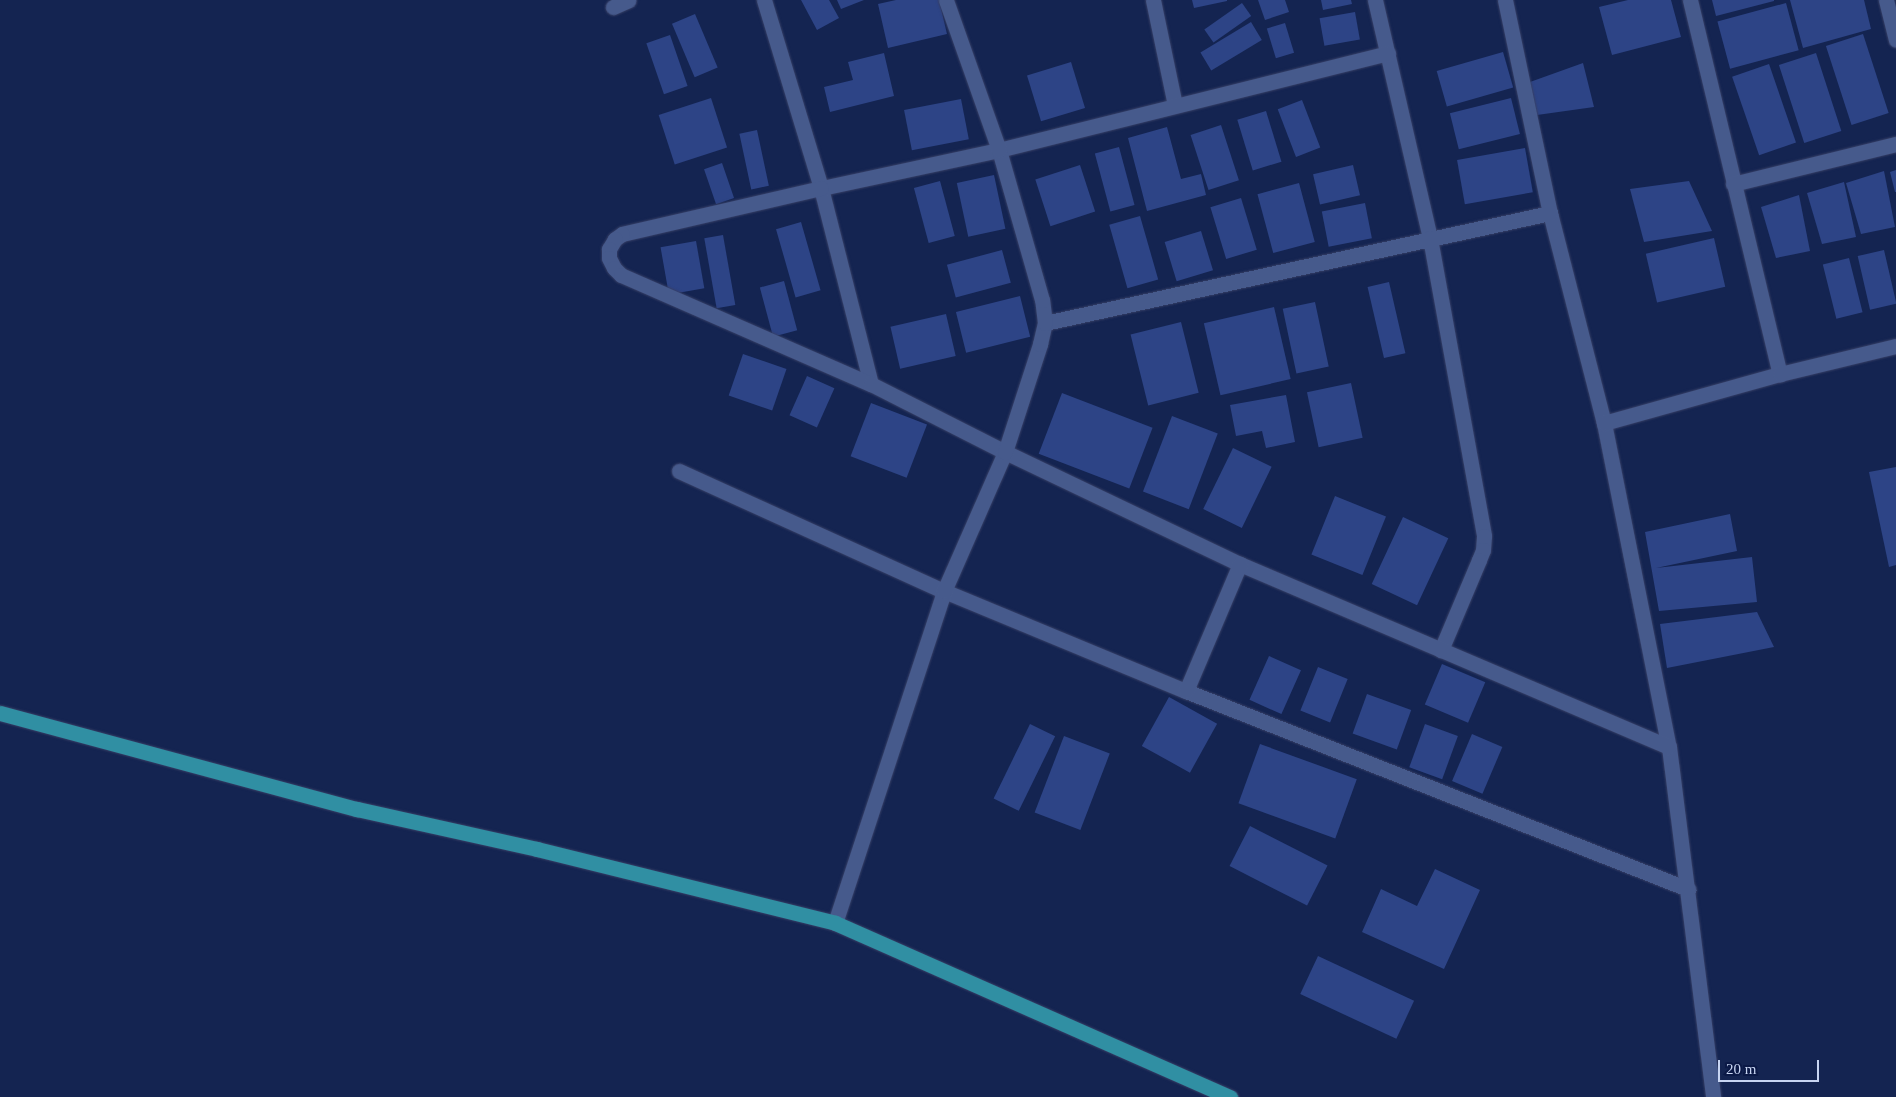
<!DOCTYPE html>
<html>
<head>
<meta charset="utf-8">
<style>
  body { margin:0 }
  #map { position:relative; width:1896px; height:1097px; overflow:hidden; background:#142451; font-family:Georgia,serif }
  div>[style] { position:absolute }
  .building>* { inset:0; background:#2d4486; transform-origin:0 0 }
  .roads { filter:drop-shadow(0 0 1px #363f66) drop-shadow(0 0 1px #363f66) }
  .minor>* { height:15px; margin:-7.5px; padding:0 7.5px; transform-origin:7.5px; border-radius:7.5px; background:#465a8c }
  .trunk>* { height:15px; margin:-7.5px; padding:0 7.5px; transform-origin:7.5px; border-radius:7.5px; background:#308fa3 }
  span { translate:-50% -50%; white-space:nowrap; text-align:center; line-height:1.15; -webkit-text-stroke:4px #0b1946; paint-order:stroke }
  .scale { position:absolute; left:1718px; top:1060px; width:101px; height:22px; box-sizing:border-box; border:2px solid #c8d5f2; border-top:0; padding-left:6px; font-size:15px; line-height:18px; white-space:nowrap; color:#c8d5f2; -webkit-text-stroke:4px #0b1946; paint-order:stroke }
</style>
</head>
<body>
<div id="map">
  <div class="building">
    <i style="clip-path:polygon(801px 0,829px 0,839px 18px,817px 30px)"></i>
    <i style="clip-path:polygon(837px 0,864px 0,841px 9px)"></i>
    <i style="clip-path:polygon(896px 0,939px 0,947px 34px,888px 48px,878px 4px)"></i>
    <i style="clip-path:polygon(1192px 0,1227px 0,1227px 1px,1194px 8px)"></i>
    <i style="clip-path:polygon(1258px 0,1285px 0,1289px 12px,1265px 20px)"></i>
    <i style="clip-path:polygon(1321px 0,1351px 0,1352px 4px,1323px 10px)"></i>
    <i style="clip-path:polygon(1628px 0,1671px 0,1681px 37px,1612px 55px,1599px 7px)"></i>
    <i style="clip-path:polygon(1712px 0,1774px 0,1774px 1px,1716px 16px)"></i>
    <i style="clip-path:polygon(1790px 0,1864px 0,1871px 29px,1803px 48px)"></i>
    <i style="left:1242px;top:3px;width:16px;height:46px;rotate:55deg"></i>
    <i style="left:1786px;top:3px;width:49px;height:71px;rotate:75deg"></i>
    <i style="left:1355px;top:12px;width:28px;height:36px;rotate:80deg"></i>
    <i style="left:695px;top:14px;width:58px;height:25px;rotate:67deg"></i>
    <i style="left:1251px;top:22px;width:21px;height:59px;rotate:59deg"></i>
    <i style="left:1285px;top:23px;width:31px;height:19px;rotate:73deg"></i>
    <i style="left:1863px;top:34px;width:83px;height:39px;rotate:72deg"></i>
    <i style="left:670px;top:35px;width:54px;height:25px;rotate:71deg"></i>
    <i style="left:1503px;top:52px;width:37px;height:69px;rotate:74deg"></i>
    <i style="clip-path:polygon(884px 53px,894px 96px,830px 112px,824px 87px,853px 80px,848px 62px)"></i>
    <i style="left:1816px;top:53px;width:82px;height:39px;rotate:72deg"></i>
    <i style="left:1071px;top:62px;width:48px;height:46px;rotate:73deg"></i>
    <i style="clip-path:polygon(1583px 63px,1594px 107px,1537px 115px,1530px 82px)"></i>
    <i style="left:1769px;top:64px;width:83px;height:39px;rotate:71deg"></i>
    <i style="left:711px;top:98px;width:52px;height:55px;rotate:72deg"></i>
    <i style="left:1511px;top:98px;width:37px;height:63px;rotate:76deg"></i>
    <i style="left:961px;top:99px;width:41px;height:58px;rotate:79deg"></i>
    <i style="left:1302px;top:100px;width:51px;height:26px;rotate:69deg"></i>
    <i style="left:1266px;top:111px;width:53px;height:30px;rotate:73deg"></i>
    <i style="left:1221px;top:125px;width:58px;height:32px;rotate:72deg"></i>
    <i style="clip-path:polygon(1167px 127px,1181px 179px,1201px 174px,1206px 195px,1147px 211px,1128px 138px)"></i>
    <i style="left:757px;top:130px;width:57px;height:18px;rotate:78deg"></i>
    <i style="left:1119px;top:147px;width:60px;height:25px;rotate:75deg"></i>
    <i style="left:1525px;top:148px;width:45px;height:69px;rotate:80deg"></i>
    <i style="left:722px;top:163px;width:37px;height:19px;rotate:71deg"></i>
    <i style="left:1080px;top:165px;width:49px;height:47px;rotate:72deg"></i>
    <i style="left:1353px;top:165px;width:31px;height:41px;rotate:77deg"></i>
    <i style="clip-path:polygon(1896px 170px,1896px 192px,1895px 192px,1890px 172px)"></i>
    <i style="clip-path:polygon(1884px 171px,1895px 227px,1861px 234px,1846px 183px)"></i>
    <i style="left:994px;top:175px;width:55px;height:38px;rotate:78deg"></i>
    <i style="left:940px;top:181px;width:57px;height:27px;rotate:75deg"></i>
    <i style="clip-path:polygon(1689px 181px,1712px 231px,1644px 242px,1630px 189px)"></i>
    <i style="clip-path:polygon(1844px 182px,1856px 237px,1822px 244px,1807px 193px)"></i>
    <i style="left:1299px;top:183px;width:61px;height:43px;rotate:75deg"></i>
    <i style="clip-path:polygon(1799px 195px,1810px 251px,1776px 258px,1761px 207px)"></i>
    <i style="left:1241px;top:198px;width:54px;height:32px;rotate:73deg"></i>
    <i style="left:1365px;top:203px;width:36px;height:44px;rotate:79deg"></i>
    <i style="left:1140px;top:216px;width:66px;height:32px;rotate:74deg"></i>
    <i style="left:801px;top:222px;width:71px;height:26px;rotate:74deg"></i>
    <i style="left:1201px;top:231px;width:41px;height:38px;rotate:73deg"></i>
    <i style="left:723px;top:235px;width:71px;height:19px;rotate:80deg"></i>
    <i style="left:1714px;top:238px;width:50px;height:70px;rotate:77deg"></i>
    <i style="left:696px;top:241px;width:48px;height:36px;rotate:80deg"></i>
    <i style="left:1002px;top:250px;width:34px;height:57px;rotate:75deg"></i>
    <i style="left:1884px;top:250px;width:55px;height:27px;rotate:77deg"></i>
    <i style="left:1849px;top:258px;width:56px;height:27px;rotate:76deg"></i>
    <i style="left:784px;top:281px;width:51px;height:25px;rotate:75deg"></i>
    <i style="left:1389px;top:282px;width:73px;height:22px;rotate:77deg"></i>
    <i style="left:1020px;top:296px;width:42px;height:66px;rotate:76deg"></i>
    <i style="left:1315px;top:302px;width:66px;height:33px;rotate:78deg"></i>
    <i style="left:1274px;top:307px;width:74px;height:72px;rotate:77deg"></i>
    <i style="left:946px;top:314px;width:43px;height:57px;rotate:77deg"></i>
    <i style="left:1181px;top:322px;width:73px;height:52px;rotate:76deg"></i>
    <i style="left:743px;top:354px;width:46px;height:44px;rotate:19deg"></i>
    <i style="left:807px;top:376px;width:30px;height:43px;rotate:24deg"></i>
    <i style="left:1351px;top:383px;width:56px;height:45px;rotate:78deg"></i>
    <i style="left:1062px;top:393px;width:97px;height:65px;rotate:21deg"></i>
    <i style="clip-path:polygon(1286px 395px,1295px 442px,1266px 448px,1262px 431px,1236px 436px,1230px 405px)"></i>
    <i style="left:871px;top:403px;width:60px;height:57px;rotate:21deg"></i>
    <i style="left:1172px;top:416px;width:49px;height:81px;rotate:21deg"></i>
    <i style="left:1233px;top:448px;width:43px;height:68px;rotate:26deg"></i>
    <i style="clip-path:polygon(1896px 467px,1896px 565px,1889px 567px,1869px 472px)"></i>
    <i style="left:1335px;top:496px;width:55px;height:63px;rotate:22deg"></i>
    <i style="clip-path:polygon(1730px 514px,1737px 551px,1656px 568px,1752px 557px,1757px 602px,1659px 611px,1645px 532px)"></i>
    <i style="left:1403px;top:517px;width:50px;height:74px;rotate:25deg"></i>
    <i style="clip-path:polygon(1757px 612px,1774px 647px,1667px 668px,1660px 624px)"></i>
    <i style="left:1269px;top:656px;width:35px;height:48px;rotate:24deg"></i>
    <i style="left:1442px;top:664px;width:47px;height:44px;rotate:23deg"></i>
    <i style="left:1318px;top:667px;width:32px;height:47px;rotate:22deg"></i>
    <i style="left:1367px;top:694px;width:47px;height:42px;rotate:20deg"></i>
    <i style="left:1169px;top:697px;width:55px;height:56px;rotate:29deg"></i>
    <i style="left:1030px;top:724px;width:28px;height:83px;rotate:26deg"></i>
    <i style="left:1425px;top:724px;width:35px;height:46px;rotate:20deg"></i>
    <i style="left:1472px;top:734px;width:33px;height:51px;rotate:23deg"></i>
    <i style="left:1064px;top:736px;width:49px;height:82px;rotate:21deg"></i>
    <i style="left:1260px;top:744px;width:103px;height:63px;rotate:20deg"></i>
    <i style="left:1250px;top:826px;width:87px;height:45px;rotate:27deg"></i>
    <i style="clip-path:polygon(1435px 869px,1480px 890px,1444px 969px,1362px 932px,1381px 889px,1417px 906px)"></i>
    <i style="left:1318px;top:956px;width:106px;height:42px;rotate:25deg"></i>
  </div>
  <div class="roads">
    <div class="minor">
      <i style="left:764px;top:0;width:196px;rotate:73.1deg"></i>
      <i style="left:821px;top:188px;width:202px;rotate:75.7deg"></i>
      <i style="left:1153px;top:0;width:107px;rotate:78.2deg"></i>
      <i style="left:1375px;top:0;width:244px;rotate:77deg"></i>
      <i style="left:1430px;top:238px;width:303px;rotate:79.7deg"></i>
      <i style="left:1484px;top:536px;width:14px;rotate:94deg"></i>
      <i style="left:1483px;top:550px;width:11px;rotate:112deg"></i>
      <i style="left:1479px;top:560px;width:98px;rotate:112.9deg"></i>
      <i style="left:1505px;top:0;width:218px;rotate:78.1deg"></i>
      <i style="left:1550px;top:213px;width:217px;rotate:75.6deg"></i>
      <i style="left:1604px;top:423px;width:330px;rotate:78.7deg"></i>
      <i style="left:1669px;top:747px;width:353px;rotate:82.8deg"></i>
      <i style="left:1690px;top:0;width:385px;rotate:76.5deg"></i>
      <i style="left:1886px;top:0;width:41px;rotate:76deg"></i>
      <i style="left:613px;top:7px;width:17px;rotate:-24deg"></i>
      <i style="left:1388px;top:53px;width:401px;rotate:166deg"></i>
      <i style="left:999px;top:150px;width:182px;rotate:167.9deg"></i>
      <i style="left:821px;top:188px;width:204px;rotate:167deg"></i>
      <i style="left:622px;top:234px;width:9px;rotate:144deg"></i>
      <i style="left:615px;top:239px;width:12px;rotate:121deg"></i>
      <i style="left:609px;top:249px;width:9px;rotate:90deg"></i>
      <i style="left:609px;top:258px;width:11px;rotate:63deg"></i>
      <i style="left:614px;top:268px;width:10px;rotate:45deg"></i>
      <i style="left:621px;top:275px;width:273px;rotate:23.6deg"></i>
      <i style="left:871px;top:384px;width:150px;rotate:26.9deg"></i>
      <i style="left:1005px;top:452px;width:260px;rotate:25.5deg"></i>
      <i style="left:1240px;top:564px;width:466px;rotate:23.1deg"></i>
      <i style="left:1733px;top:184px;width:168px;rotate:-13.8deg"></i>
      <i style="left:1045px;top:323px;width:517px;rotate:-12.29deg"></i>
      <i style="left:1604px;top:423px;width:183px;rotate:-15.6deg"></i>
      <i style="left:1780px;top:374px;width:119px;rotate:-13.6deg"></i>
      <i style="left:679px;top:471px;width:291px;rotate:24.4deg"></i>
      <i style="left:944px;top:591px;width:262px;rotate:22.5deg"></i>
      <i style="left:1186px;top:691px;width:540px;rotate:21.53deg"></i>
      <i style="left:1186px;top:691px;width:138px;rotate:-67deg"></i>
      <i style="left:835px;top:923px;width:349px;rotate:-71.8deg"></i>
      <i style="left:944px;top:591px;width:152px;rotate:-66.3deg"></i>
      <i style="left:1005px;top:452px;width:114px;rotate:-72deg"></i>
      <i style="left:1040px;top:344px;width:22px;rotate:-77deg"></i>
      <i style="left:1045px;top:323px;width:23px;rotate:-97deg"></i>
      <i style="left:1042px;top:300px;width:156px;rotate:-106deg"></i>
      <i style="left:999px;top:150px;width:159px;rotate:-109.5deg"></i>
    </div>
    <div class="trunk">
      <i style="left:0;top:713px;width:370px;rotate:15.1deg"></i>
      <i style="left:357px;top:809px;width:184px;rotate:12.5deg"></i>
      <i style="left:537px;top:849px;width:307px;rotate:13.9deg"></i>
      <i style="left:835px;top:923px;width:432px;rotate:23.8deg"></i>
    </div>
  </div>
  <div class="scale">20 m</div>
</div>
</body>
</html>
